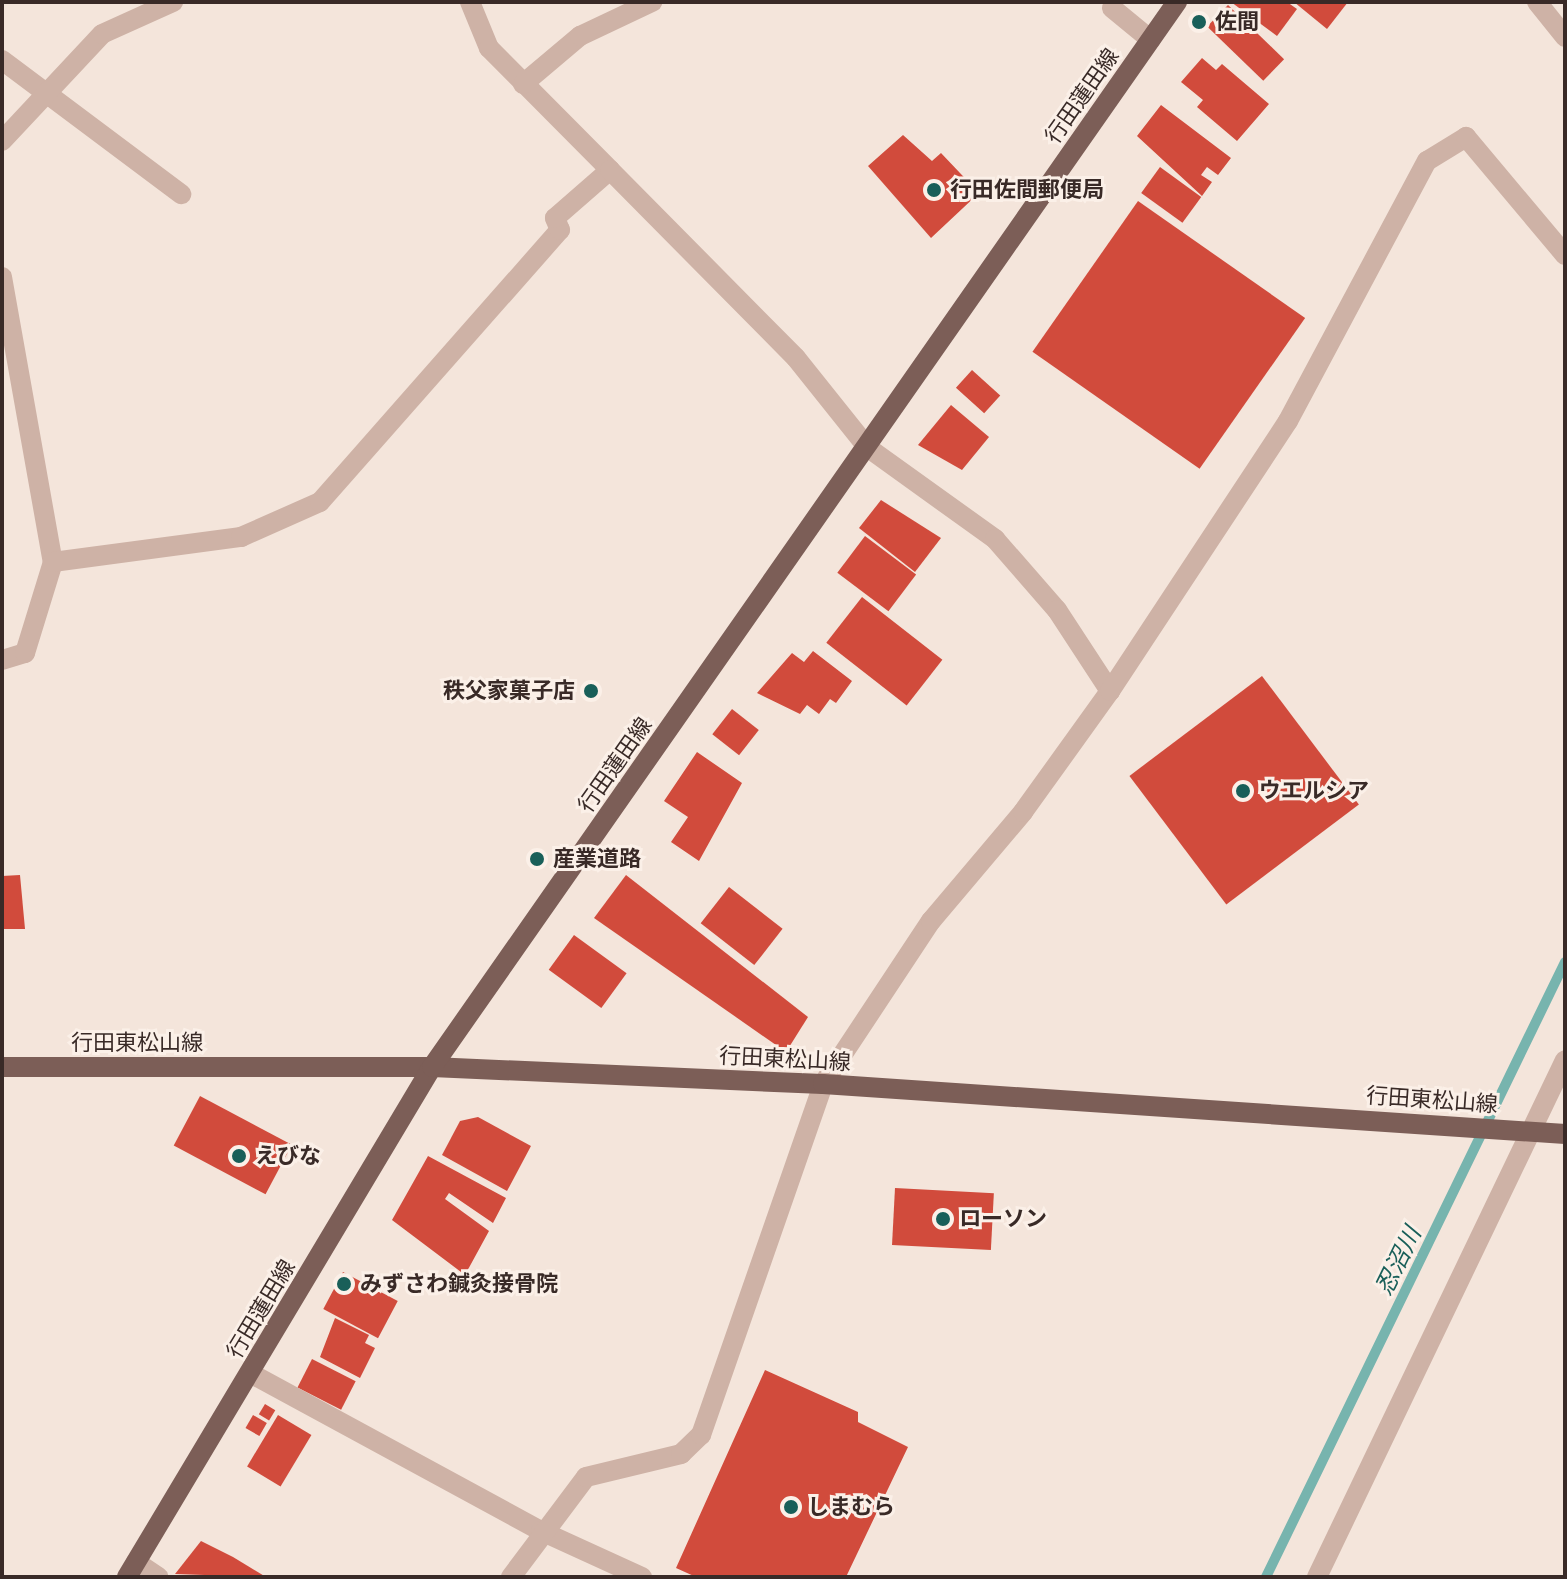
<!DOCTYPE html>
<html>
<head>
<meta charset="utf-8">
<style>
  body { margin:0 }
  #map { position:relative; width:1567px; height:1579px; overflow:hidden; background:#f4e5db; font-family:Figtree,"Noto Sans JP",sans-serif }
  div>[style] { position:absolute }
  .stream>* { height:10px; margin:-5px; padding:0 5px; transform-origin:5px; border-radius:5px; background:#77b4ae }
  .building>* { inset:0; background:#d14b3c; transform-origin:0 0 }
  .minor>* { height:20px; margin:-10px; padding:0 10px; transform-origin:10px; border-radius:10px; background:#ceb2a6 }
  .major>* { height:20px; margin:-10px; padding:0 10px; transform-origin:10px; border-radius:10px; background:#7c5e57 }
  .dots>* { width:22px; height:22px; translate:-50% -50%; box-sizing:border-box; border:4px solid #fbf0e8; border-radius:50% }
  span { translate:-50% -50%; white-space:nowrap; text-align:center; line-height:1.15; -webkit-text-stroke:6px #fbf0e8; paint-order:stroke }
  .poi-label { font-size:22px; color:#392a27; font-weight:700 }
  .left { translate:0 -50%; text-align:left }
  .right { translate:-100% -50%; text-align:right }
  .street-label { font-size:22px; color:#392a27 }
  .water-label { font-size:24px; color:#195f59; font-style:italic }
  .frame { position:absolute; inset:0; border:4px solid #392a27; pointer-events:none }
</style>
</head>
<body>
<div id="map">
  <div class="stream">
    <i style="left:1266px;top:1577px;width:684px;rotate:-64.07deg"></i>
  </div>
  <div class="building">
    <i style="clip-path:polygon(1231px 2px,1287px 2px,1297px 9px,1277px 36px)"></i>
    <i style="clip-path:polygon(1294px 2px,1348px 2px,1327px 29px)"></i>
    <i style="left:1228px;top:5px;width:78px;height:30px;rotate:44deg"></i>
    <i style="clip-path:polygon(1202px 58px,1216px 70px,1222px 64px,1269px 104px,1237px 141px,1197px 107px,1203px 100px,1181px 82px)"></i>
    <i style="clip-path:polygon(1161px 105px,1231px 158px,1218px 175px,1207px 167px,1201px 175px,1212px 182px,1202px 196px,1137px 136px)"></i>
    <i style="clip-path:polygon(903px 135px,932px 161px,941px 153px,979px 193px,931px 238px,868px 166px)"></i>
    <i style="left:1160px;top:167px;width:51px;height:32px;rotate:36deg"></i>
    <i style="left:1138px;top:201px;width:204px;height:184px;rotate:35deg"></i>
    <i style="left:972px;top:370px;width:38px;height:24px;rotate:42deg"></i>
    <i style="clip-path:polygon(951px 405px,989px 437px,962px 470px,918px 445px)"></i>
    <i style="clip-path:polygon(881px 500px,941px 538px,915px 572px,859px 528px)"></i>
    <i style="left:865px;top:536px;width:64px;height:46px;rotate:37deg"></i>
    <i style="left:862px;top:597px;width:102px;height:58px;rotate:38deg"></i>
    <i style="clip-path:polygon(813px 651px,852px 681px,836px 703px,830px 699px,819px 714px,807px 705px,800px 714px,757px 693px,792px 653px,804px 662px)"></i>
    <i style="left:1262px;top:676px;width:161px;height:166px;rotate:53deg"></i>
    <i style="left:732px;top:709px;width:34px;height:32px;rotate:38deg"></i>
    <i style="clip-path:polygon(697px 752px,742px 783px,699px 861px,671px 842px,688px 817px,664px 801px)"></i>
    <i style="clip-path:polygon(20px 875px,25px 929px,2px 929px,2px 876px)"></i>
    <i style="clip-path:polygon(626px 875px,808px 1017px,786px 1052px,594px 918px)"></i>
    <i style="left:729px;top:887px;width:68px;height:46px;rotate:38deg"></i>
    <i style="left:574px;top:935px;width:65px;height:43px;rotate:36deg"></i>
    <i style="left:200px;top:1096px;width:104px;height:56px;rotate:28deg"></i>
    <i style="clip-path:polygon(478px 1117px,531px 1146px,507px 1191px,442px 1155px,460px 1121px)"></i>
    <i style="clip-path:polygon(428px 1156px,506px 1198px,493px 1223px,449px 1193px,445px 1199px,489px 1231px,465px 1275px,392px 1220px)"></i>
    <i style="left:895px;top:1188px;width:99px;height:57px;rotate:3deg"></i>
    <i style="left:343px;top:1272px;width:62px;height:42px;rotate:28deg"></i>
    <i style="clip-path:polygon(335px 1318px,369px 1335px,365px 1343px,375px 1348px,360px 1378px,320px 1357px)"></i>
    <i style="left:312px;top:1359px;width:49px;height:32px;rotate:27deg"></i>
    <i style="clip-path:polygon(765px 1370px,858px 1412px,858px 1422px,908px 1447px,846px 1577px,696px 1577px,676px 1568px)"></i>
    <i style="left:265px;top:1404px;width:12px;height:12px;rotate:31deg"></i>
    <i style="left:253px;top:1415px;width:16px;height:15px;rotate:30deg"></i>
    <i style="left:278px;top:1415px;width:39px;height:60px;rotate:31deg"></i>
    <i style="clip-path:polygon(201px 1541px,233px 1557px,266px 1577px,175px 1574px)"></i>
  </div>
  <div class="minor">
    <i style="left:470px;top:2px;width:50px;rotate:67.6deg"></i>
    <i style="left:489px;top:48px;width:172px;rotate:45.2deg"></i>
    <i style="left:1537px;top:2px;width:45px;rotate:51.3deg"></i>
    <i style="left:1112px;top:8px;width:50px;rotate:39.4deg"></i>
    <i style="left:2px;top:60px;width:224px;rotate:36.8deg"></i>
    <i style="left:523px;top:84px;width:75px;rotate:-40.1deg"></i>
    <i style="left:580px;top:36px;width:80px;rotate:-25.3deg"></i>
    <i style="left:2px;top:141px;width:146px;rotate:-46.9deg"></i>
    <i style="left:102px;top:34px;width:78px;rotate:-24.3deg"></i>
    <i style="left:2px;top:277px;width:290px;rotate:79.9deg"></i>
    <i style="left:2px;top:660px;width:24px;rotate:-17deg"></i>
    <i style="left:25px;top:653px;width:95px;rotate:-72.9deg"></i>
    <i style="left:53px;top:562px;width:190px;rotate:-7.6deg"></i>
    <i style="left:241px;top:537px;width:86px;rotate:-23.9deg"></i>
    <i style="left:320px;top:502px;width:363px;rotate:-48.6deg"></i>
    <i style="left:560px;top:230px;width:13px;rotate:-113deg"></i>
    <i style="left:555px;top:218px;width:73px;rotate:-41.1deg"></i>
    <i style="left:610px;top:170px;width:264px;rotate:45.3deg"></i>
    <i style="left:796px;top:358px;width:114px;rotate:51.4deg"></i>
    <i style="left:867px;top:447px;width:158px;rotate:35.7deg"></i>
    <i style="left:995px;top:539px;width:94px;rotate:48.9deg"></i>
    <i style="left:1057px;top:610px;width:97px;rotate:56.8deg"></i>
    <i style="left:250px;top:1373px;width:331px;rotate:28.5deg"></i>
    <i style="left:541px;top:1531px;width:111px;rotate:24.5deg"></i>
    <i style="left:136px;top:1562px;width:27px;rotate:34deg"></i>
    <i style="left:511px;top:1577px;width:125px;rotate:-53.1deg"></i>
    <i style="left:586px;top:1477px;width:98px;rotate:-13.6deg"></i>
    <i style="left:681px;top:1454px;width:28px;rotate:-44deg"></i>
    <i style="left:701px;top:1435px;width:372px;rotate:-70.8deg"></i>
    <i style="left:823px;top:1084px;width:196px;rotate:-56.5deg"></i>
    <i style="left:931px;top:921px;width:143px;rotate:-49.8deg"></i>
    <i style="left:1023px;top:812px;width:149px;rotate:-54.3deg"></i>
    <i style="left:1110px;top:691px;width:323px;rotate:-56.6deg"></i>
    <i style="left:1288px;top:421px;width:295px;rotate:-61.9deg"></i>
    <i style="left:1427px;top:161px;width:46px;rotate:-31.6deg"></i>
    <i style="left:1466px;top:137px;width:154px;rotate:50deg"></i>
    <i style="left:1317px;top:1577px;width:573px;rotate:-64.37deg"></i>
  </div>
  <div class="major">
    <i style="left:2px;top:1067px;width:430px"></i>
    <i style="left:432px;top:1067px;width:391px;rotate:2.5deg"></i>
    <i style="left:823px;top:1084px;width:744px;rotate:3.86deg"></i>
    <i style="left:127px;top:1577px;width:594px;rotate:-59.12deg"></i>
    <i style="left:432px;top:1067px;width:1300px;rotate:-55.03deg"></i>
  </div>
  <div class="dots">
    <i style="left:1199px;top:22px;background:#195f59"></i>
    <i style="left:934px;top:190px;background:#195f59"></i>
    <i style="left:591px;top:691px;background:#195f59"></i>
    <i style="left:1243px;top:791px;background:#195f59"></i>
    <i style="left:537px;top:859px;background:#195f59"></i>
    <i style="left:239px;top:1156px;background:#195f59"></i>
    <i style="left:943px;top:1219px;background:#195f59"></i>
    <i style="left:344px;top:1284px;background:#195f59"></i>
    <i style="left:791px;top:1507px;background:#195f59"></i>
  </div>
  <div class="poi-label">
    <span class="left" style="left:1215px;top:22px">佐間</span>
    <span class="left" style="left:950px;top:190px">行田佐間郵便局</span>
    <span class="right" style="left:575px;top:691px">秩父家菓子店</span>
    <span class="left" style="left:1259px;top:791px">ウエルシア</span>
    <span class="left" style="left:553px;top:859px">産業道路</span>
    <span class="left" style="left:255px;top:1156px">えびな</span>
    <span class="left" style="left:959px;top:1219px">ローソン</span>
    <span class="left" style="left:360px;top:1284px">みずさわ鍼灸接骨院</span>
    <span class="left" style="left:807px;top:1507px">しまむら</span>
  </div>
  <div class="street-label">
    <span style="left:1082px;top:96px;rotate:-55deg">行田蓮田線</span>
    <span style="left:615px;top:765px;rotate:-55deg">行田蓮田線</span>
    <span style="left:137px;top:1043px">行田東松山線</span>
    <span style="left:785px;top:1059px;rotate:3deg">行田東松山線</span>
    <span style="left:1432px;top:1100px;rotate:4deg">行田東松山線</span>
    <span style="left:261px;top:1309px;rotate:-59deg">行田蓮田線</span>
  </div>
  <div class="water-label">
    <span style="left:1398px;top:1261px;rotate:-64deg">忍沼川</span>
  </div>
  <div class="frame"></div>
</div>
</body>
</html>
